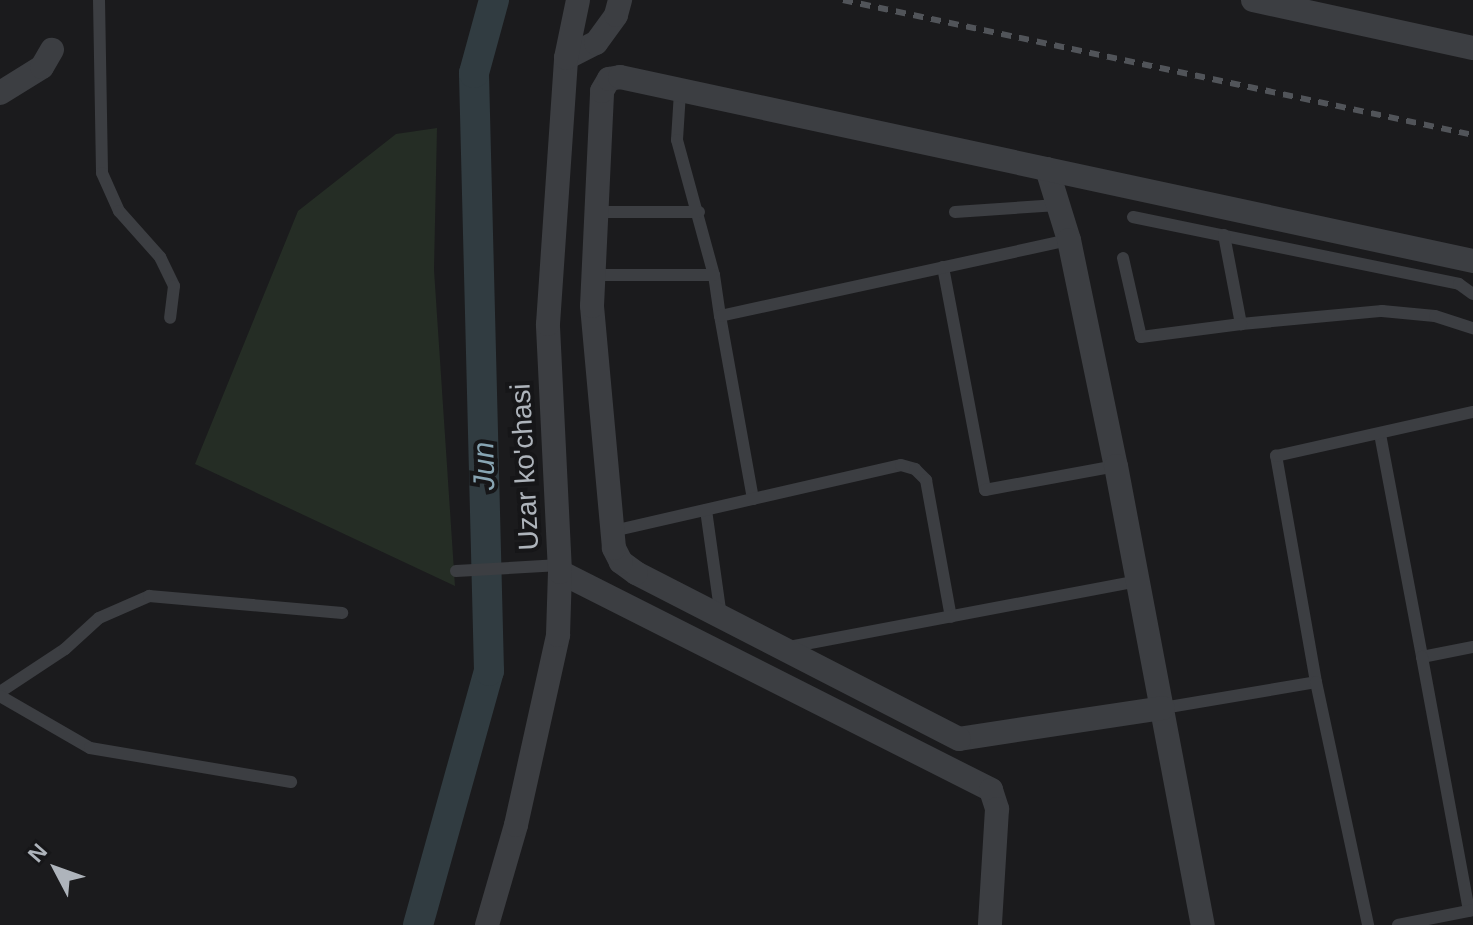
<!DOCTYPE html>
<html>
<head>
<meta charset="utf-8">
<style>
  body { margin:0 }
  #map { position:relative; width:1473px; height:925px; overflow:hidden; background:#1b1b1d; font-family:Arial,sans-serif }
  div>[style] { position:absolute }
  .green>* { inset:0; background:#252d25 }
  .canal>* { height:30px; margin:-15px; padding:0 15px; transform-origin:15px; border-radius:15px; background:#313c41 }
  .lane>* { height:12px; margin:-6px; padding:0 6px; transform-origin:6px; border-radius:6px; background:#3c3e42 }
  .street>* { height:24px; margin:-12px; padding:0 12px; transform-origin:12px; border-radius:12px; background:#3c3e42 }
  .rail>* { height:6px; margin-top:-3px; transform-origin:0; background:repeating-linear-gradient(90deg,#515459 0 10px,transparent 0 18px) }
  span { translate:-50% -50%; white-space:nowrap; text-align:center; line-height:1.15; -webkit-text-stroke:8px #161618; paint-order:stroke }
  .street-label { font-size:28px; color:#aeb4bb }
  .water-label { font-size:30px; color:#88a5b3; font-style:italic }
  .north { position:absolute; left:16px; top:829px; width:80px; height:80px; -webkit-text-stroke:6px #161618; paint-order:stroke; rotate:311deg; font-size:22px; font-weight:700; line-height:32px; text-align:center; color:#aeb4bb }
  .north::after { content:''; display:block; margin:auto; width:28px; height:36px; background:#aeb4bb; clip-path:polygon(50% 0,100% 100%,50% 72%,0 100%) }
</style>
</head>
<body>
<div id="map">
  <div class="green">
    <i style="clip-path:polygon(437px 128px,434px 270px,455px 586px,195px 464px,298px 211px,396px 134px)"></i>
  </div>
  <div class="canal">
    <i style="left:418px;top:925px;width:264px;rotate:-74.4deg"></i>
    <i style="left:489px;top:671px;width:598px;rotate:-91.44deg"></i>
    <i style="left:474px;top:73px;width:76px;rotate:-74.7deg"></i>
  </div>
  <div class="lane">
    <i style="left:99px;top:0;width:173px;rotate:89deg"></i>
    <i style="left:102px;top:173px;width:42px;rotate:65.9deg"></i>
    <i style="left:119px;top:211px;width:62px;rotate:48.3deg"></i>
    <i style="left:160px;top:257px;width:32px;rotate:64deg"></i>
    <i style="left:174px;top:286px;width:32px;rotate:97deg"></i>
    <i style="left:680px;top:92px;width:48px;rotate:93.6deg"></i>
    <i style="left:677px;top:140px;width:140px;rotate:74.7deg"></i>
    <i style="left:714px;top:275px;width:41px;rotate:81.7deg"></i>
    <i style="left:597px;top:212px;width:102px"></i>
    <i style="left:955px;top:212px;width:103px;rotate:-3.9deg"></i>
    <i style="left:1133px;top:217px;width:333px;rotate:11.6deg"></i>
    <i style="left:1459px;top:284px;width:17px;rotate:36deg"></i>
    <i style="left:1224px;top:235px;width:91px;rotate:79.2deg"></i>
    <i style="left:1241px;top:324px;width:142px;rotate:-5.3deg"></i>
    <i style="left:1382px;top:311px;width:53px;rotate:5.4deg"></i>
    <i style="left:1435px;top:316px;width:40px;rotate:18deg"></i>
    <i style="left:1123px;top:258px;width:81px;rotate:77.2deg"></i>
    <i style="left:1141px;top:337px;width:101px;rotate:-7.4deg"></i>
    <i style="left:943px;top:267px;width:227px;rotate:79.3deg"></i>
    <i style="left:985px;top:490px;width:133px;rotate:-10.4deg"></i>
    <i style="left:594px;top:275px;width:120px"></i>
    <i style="left:1380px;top:434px;width:227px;rotate:79.3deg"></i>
    <i style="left:1422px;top:657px;width:52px;rotate:-11.1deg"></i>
    <i style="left:753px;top:499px;width:186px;rotate:-100.2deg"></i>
    <i style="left:720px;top:316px;width:357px;rotate:-12.3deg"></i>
    <i style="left:706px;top:510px;width:108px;rotate:82deg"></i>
    <i style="left:613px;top:531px;width:295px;rotate:-12.9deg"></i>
    <i style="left:901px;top:465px;width:15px;rotate:16deg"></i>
    <i style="left:915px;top:469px;width:16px;rotate:45deg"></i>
    <i style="left:926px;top:480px;width:139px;rotate:79.7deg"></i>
    <i style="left:456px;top:571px;width:104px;rotate:-3.3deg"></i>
    <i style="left:789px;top:647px;width:356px;rotate:-10.7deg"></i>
    <i style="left:1422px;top:657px;width:258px;rotate:79.5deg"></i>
    <i style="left:1316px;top:682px;width:230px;rotate:-100deg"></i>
    <i style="left:1276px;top:456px;width:202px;rotate:-12.6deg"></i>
    <i style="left:0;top:692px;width:78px;rotate:-33.5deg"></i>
    <i style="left:65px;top:649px;width:46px;rotate:-42.4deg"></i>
    <i style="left:99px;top:618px;width:55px;rotate:-23.7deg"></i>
    <i style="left:149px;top:596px;width:194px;rotate:5deg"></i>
    <i style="left:0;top:696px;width:104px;rotate:30deg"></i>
    <i style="left:90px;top:748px;width:204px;rotate:9.6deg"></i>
    <i style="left:1163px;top:708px;width:155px;rotate:-9.6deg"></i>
    <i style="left:1316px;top:682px;width:249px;rotate:77.9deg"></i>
    <i style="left:1398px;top:925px;width:76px;rotate:-11.3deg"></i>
  </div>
  <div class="street">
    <i style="left:1253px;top:0;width:225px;rotate:12.3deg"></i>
    <i style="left:566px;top:58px;width:34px;rotate:-27deg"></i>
    <i style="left:596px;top:43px;width:34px;rotate:-54deg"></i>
    <i style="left:616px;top:15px;width:16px;rotate:-75deg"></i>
    <i style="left:0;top:93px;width:49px;rotate:-31.8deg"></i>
    <i style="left:42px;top:67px;width:20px;rotate:-60deg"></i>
    <i style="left:1047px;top:169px;width:74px;rotate:72.8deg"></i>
    <i style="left:1069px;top:240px;width:231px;rotate:78.3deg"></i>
    <i style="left:1116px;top:466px;width:467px;rotate:79.3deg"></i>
    <i style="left:560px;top:572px;width:483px;rotate:26.8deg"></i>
    <i style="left:991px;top:790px;width:20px;rotate:72deg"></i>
    <i style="left:997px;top:809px;width:116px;rotate:93.5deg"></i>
    <i style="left:1163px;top:708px;width:206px;rotate:171.4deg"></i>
    <i style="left:959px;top:739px;width:363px;rotate:-152.8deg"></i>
    <i style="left:636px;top:573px;width:19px;rotate:-144deg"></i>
    <i style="left:621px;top:562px;width:16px;rotate:-117deg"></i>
    <i style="left:614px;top:548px;width:243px;rotate:-95.2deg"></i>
    <i style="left:592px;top:306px;width:215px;rotate:-87.3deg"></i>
    <i style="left:602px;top:91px;width:14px;rotate:-60deg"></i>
    <i style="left:609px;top:79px;width:11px;rotate:-10deg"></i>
    <i style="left:620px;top:77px;width:873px;rotate:12.17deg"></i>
    <i style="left:487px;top:925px;width:104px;rotate:-73.8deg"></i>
    <i style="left:516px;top:825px;width:195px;rotate:-77.5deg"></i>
    <i style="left:558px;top:635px;width:63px;rotate:-88.2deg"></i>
    <i style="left:560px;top:572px;width:248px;rotate:-92.8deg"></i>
    <i style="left:548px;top:324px;width:267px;rotate:-86.1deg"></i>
    <i style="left:566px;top:58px;width:59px;rotate:-78.3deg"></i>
  </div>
  <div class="rail">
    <i style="left:843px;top:0;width:644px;rotate:12.09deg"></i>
  </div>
  <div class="street-label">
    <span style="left:525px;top:467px;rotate:-93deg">Uzar ko'chasi</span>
  </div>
  <div class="water-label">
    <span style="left:484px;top:466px;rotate:-91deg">Jun</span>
  </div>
  <div class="north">N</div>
</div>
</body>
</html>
